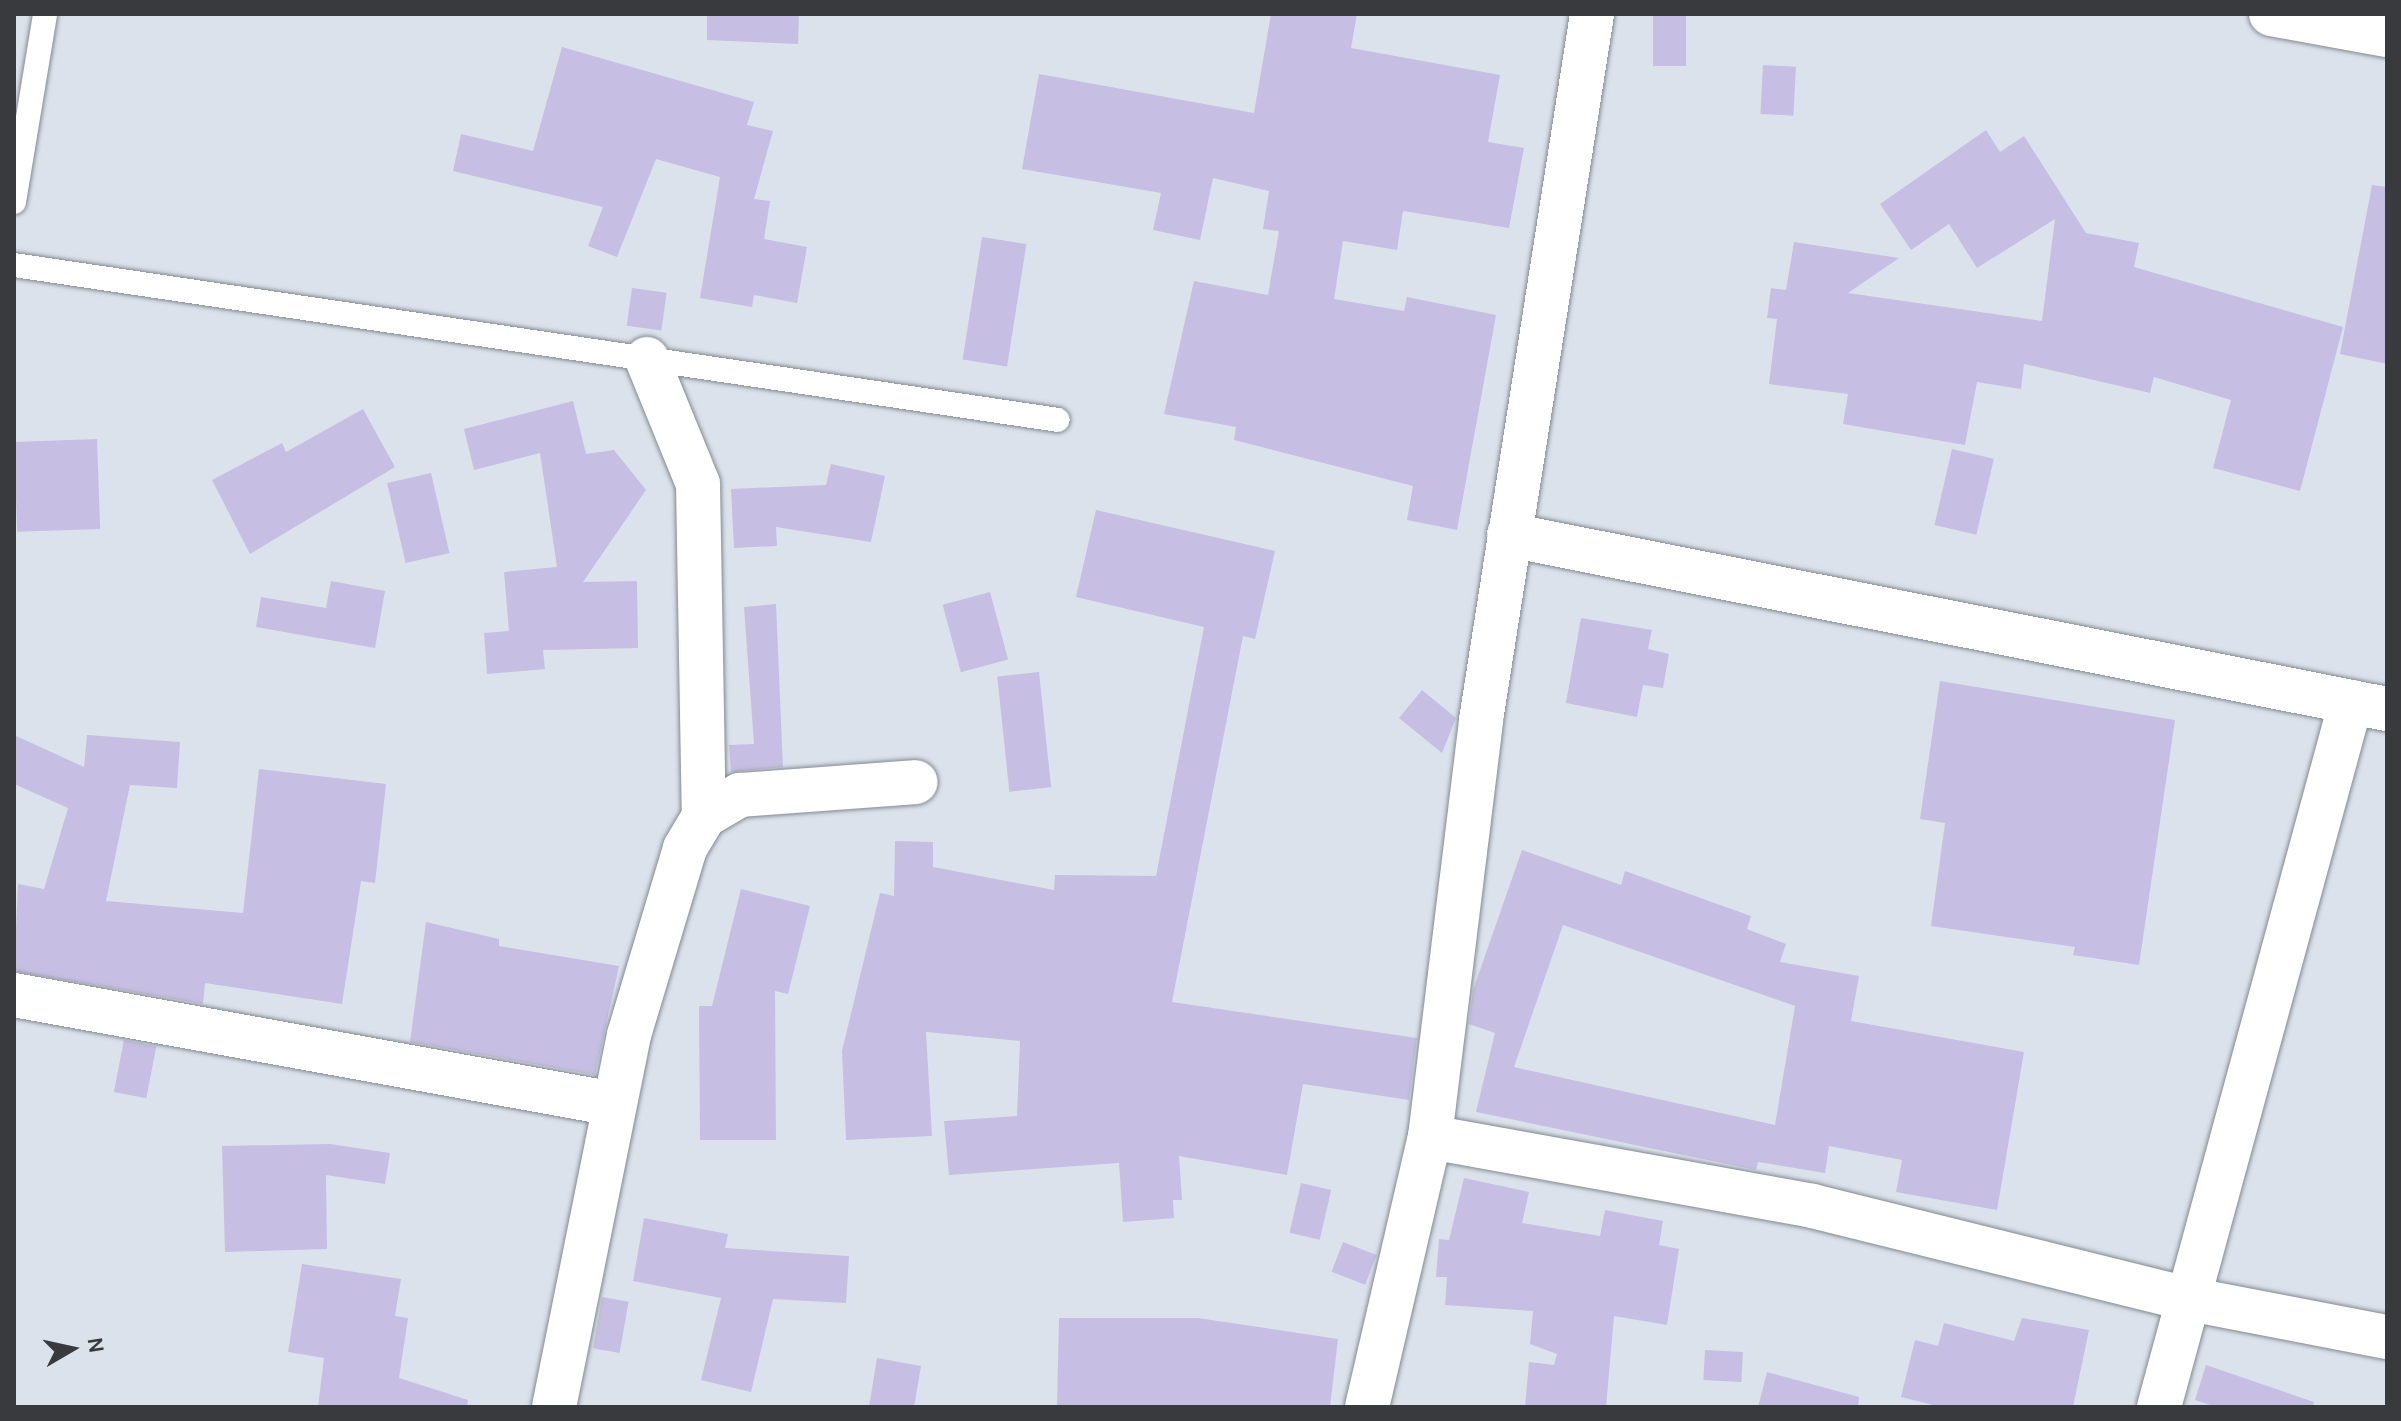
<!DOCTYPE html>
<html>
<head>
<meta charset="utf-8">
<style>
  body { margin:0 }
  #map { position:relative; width:2401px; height:1421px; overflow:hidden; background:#dbe2eb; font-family:Karla,sans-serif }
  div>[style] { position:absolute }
  .building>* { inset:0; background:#c6bfe3; transform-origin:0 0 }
  .roads { filter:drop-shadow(0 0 2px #848992) drop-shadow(0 0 2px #848992) }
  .lane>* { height:24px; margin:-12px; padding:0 12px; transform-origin:12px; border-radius:12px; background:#fff }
  .street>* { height:44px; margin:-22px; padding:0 22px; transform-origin:22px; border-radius:22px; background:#fff }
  span { translate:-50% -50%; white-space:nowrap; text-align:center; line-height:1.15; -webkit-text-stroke:8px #dbe2eb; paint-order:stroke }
  .frame { position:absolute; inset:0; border:16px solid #383a3d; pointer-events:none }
  .north { position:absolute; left:32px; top:1309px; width:80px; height:80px; -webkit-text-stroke:6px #dbe2eb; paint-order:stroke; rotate:81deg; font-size:22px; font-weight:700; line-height:32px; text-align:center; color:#383a3d }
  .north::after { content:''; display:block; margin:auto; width:28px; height:36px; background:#383a3d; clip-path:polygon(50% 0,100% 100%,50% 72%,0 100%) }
</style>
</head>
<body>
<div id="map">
  <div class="building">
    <i style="clip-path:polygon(707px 14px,799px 14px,798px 44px,707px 40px)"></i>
    <i style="clip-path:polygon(1271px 14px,1357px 14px,1351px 48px,1500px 75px,1488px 142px,1524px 148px,1509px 228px,1403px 211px,1397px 250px,1343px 241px,1334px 299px,1404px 311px,1407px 297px,1496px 315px,1457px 530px,1407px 520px,1413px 486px,1234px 440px,1236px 427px,1164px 414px,1194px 281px,1268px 295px,1279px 231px,1263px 229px,1269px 191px,1213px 178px,1200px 240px,1153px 230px,1161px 193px,1022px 169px,1039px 74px,1254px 113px)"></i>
    <i style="left:1653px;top:14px;width:33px;height:52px"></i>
    <i style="clip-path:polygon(562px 47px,754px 102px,747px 125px,773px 131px,754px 199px,770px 201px,764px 239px,807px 247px,797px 303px,754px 295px,752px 307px,700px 298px,720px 177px,656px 159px,617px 257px,588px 246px,603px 207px,453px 171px,461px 134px,533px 151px)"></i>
    <i style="left:1763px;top:65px;width:33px;height:49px;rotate:3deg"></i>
    <i style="clip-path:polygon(1986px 130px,2000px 152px,2024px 136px,2086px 233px,2139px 243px,2134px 267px,2343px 327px,2300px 491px,2213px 468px,2231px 400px,2154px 377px,2150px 393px,2024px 364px,2021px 389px,1977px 382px,1965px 445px,1843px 424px,1848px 394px,1769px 384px,1777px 319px,1767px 318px,1771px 288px,1786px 290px,1794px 242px,1899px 258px,1848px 293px,2042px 321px,2055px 219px,1977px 268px,1949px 224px,1911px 250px,1880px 204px)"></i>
    <i style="clip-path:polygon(2372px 185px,2387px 187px,2387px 364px,2340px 354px)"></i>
    <i style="left:982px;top:237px;width:45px;height:124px;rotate:9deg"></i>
    <i style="left:632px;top:288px;width:35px;height:38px;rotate:8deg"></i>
    <i style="clip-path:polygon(573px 401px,586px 454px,614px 450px,646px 490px,583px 582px,637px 581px,638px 648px,543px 650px,545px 669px,487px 674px,484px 633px,509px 631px,504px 572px,557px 567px,540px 453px,474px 470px,464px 429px)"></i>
    <i style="clip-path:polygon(363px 409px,395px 467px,250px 554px,212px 480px,282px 443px,286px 452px)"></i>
    <i style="left:97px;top:439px;width:90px;height:83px;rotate:88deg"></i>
    <i style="left:1952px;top:449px;width:43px;height:78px;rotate:13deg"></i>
    <i style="clip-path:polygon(831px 464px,885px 476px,871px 542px,776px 527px,777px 546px,734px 548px,731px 489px,826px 485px)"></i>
    <i style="left:431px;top:473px;width:82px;height:45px;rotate:77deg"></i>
    <i style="clip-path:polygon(1096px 510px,1275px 551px,1255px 639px,1243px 636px,1172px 1002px,1417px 1038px,1409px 1100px,1303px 1084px,1287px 1175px,1179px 1156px,1182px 1200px,1173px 1200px,1174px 1218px,1123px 1222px,1119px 1163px,949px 1175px,944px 1121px,1017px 1116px,1020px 1041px,926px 1032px,932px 1136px,846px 1140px,842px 1051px,880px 893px,894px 896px,895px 841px,933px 842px,933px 867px,1054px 890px,1055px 875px,1156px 876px,1204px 627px,1076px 597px)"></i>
    <i style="clip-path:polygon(331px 581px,385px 591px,375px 648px,256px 627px,261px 597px,326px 608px)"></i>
    <i style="left:990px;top:592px;width:70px;height:49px;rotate:75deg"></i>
    <i style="clip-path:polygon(776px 604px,783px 767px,731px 772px,729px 745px,754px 744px,744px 607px)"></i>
    <i style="clip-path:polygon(1581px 618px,1652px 630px,1648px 649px,1669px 654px,1663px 688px,1643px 685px,1637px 717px,1566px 703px)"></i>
    <i style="left:1039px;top:672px;width:116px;height:42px;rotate:84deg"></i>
    <i style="clip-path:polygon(1940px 681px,2175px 720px,2139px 965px,2073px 955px,2075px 947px,1931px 926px,1945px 823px,1920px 819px)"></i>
    <i style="clip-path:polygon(1422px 690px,1456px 718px,1442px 753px,1399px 718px)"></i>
    <i style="clip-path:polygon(14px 735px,84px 767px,87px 735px,180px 742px,177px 788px,130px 785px,106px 901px,243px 913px,259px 769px,386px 784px,375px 883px,361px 881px,342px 1004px,205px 983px,203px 1004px,14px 971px,18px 884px,44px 889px,68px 808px,14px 784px)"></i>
    <i style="clip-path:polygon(evenodd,1522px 850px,1621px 885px,1625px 871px,1751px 916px,1747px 929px,1786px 944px,1780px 962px,1859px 976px,1851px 1021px,2024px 1052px,1997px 1210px,1896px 1192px,1902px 1160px,1829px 1146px,1825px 1173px,1758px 1162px,1756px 1170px,1476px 1112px,1495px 1033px,1469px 1024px,1473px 990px,1522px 850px,1563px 925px,1795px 1006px,1775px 1125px,1514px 1067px,1563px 925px)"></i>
    <i style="clip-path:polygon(741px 889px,810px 906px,788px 994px,775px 991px,776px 1140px,700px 1140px,699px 1006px,712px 1006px)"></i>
    <i style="clip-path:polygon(426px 922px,499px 939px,499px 946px,619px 966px,595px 1075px,410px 1042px)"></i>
    <i style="left:124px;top:1040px;width:33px;height:53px;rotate:11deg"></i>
    <i style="clip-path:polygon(330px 1144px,390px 1153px,385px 1184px,326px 1175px,327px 1249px,225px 1252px,222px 1146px)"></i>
    <i style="clip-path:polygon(1464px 1178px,1529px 1192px,1522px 1223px,1600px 1236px,1605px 1210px,1663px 1221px,1659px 1245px,1679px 1249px,1667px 1325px,1614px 1316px,1606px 1407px,1525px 1407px,1529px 1362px,1554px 1365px,1557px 1354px,1530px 1344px,1533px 1311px,1445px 1305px,1447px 1277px,1436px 1277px,1439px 1239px,1449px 1240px)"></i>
    <i style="left:1301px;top:1183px;width:31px;height:51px;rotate:13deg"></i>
    <i style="clip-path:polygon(644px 1218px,728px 1234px,725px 1248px,849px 1256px,846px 1303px,773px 1299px,751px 1392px,701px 1380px,721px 1298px,633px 1281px)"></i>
    <i style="left:1343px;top:1242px;width:36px;height:32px;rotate:21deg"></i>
    <i style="clip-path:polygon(302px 1264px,401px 1279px,395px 1316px,408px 1318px,399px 1378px,468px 1400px,467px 1407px,318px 1407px,324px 1358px,288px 1352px)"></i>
    <i style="left:602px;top:1297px;width:27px;height:52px;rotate:10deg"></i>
    <i style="clip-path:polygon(1059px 1318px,1198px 1318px,1338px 1339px,1330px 1407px,1057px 1405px)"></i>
    <i style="clip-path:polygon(2022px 1318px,2089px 1330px,2073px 1407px,1941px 1407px,1901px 1397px,1915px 1340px,1938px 1346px,1944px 1323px,2014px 1341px)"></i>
    <i style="left:1705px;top:1350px;width:38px;height:30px;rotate:3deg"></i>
    <i style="clip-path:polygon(877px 1358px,921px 1366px,914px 1407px,869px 1407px)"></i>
    <i style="clip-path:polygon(2206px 1365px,2314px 1402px,2313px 1407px,2216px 1407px,2195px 1400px)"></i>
    <i style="clip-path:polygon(1767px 1372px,1859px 1397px,1858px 1407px,1758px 1407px)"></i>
  </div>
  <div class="roads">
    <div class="lane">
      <i style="left:14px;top:202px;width:191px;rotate:-80.6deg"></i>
      <i style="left:14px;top:265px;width:1055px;rotate:8.44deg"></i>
    </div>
    <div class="street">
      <i style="left:2271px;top:14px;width:118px;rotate:10.3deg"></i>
      <i style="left:647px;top:359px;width:135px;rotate:67.8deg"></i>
      <i style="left:698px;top:484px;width:332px;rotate:89deg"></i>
      <i style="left:1509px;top:535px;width:895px;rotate:11.21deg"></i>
      <i style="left:14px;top:995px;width:610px;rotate:10.3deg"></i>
      <i style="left:1430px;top:1137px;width:388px;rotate:10.2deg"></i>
      <i style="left:1812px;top:1206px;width:388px;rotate:13.9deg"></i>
      <i style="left:2189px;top:1299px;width:202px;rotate:10.9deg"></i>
      <i style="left:554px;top:1407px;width:379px;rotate:-78.6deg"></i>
      <i style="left:629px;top:1035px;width:195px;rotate:-73.3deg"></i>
      <i style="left:685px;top:848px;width:37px;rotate:-59deg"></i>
      <i style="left:704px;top:816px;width:42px;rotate:-30.3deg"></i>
      <i style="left:740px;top:795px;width:176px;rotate:-4.2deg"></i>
      <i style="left:1367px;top:1407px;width:277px;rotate:-76.9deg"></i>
      <i style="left:1430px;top:1137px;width:420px;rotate:-83deg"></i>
      <i style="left:1481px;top:720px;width:715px;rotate:-81.06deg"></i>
      <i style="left:2159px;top:1407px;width:731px;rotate:-74.77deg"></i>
    </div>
  </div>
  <div class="frame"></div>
  <div class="north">N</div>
</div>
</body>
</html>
